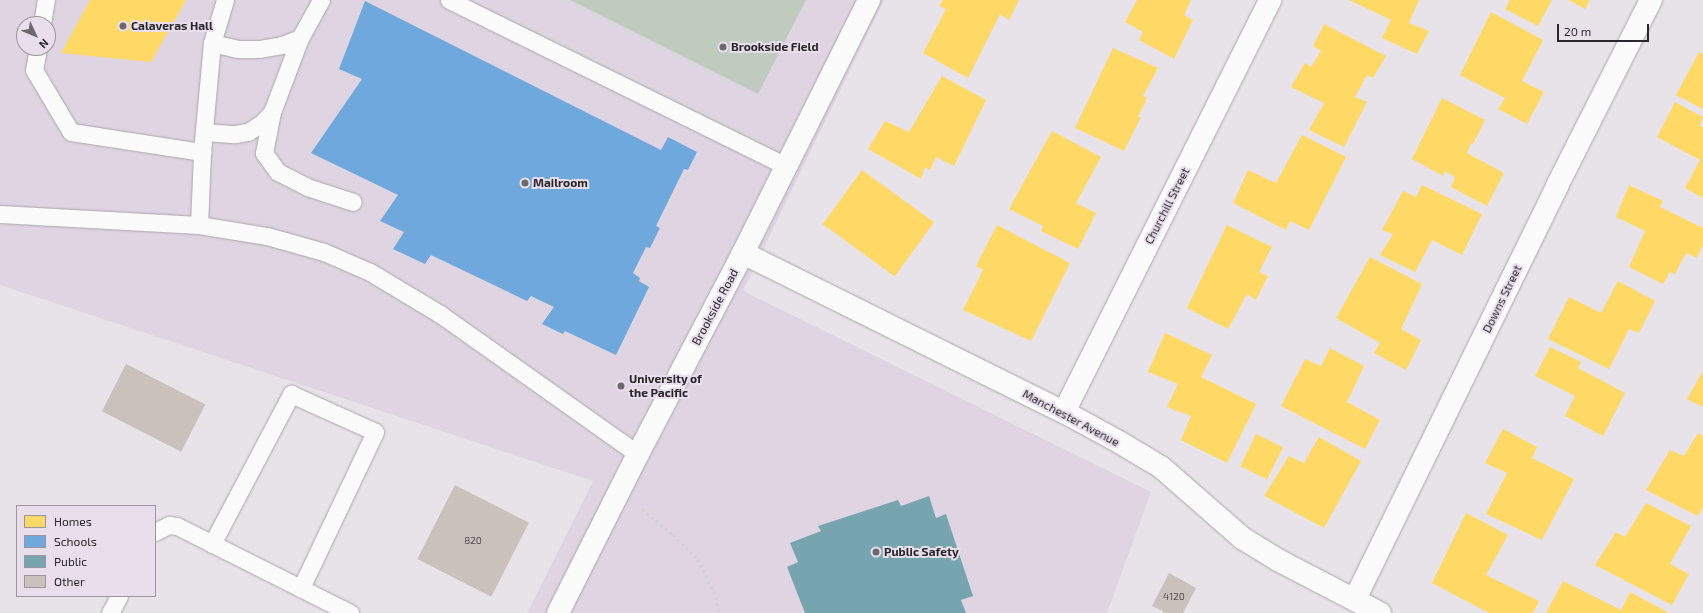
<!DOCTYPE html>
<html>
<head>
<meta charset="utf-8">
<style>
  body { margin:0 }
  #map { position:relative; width:1703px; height:613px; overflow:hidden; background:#e8e2e9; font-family:"Exo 2",sans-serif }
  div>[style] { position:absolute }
  .built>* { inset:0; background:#dfd5e2 }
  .green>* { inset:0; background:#c0cbc0 }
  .homes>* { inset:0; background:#ffd966; transform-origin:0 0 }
  .schools>* { inset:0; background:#6fa8dc }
  .public>* { inset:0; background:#76a5af }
  .building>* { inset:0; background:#cac1bc; transform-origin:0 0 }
  .path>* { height:2.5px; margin-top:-1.25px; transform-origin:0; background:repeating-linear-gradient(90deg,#d2d0d2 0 3px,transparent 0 6px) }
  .roads { filter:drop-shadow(0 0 1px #aaa6ab) drop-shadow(0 0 1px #aaa6ab) }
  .service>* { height:17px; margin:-8.5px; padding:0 8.5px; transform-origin:8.5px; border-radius:8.5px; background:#fcfbfc }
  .minor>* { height:22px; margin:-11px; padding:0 11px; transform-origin:11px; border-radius:11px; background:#fcfbfc }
  .tertiary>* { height:22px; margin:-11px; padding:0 11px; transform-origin:11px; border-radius:11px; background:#fcfbfc }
  .dots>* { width:11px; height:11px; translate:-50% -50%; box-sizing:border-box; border:2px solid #e9dfec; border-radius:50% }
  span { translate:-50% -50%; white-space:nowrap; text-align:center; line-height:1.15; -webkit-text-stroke:4px #e9dfec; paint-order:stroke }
  .number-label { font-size:10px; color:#524e50 }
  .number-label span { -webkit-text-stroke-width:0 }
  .poi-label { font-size:12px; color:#2a272c; font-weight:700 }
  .left { translate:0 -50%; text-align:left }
  .street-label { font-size:12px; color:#2a272c }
  .legend { position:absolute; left:16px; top:505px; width:140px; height:92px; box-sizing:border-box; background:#e9dfec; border:1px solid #9d959f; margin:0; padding:5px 7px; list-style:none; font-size:12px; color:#2a272c }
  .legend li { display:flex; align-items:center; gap:8px; height:20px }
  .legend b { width:20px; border:1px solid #9d959f }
  .north { position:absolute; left:16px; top:16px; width:40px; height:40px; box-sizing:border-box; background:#e9dfec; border:1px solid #9d959f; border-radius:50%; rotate:134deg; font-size:11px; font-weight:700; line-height:16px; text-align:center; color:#2a272c }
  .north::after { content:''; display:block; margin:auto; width:14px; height:18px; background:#6c686e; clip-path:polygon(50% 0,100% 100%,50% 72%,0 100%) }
  .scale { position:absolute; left:1557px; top:24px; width:92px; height:18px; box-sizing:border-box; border:2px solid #2a272c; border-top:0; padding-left:5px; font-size:12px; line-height:14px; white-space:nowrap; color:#2a272c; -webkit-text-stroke:3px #e9dfec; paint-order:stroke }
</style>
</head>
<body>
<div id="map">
  <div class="built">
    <i style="clip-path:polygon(evenodd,0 0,884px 0,743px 291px,1151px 492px,1107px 613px,527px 613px,593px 481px,0 285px,0 0,24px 24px,48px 24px,48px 48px,24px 48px,24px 24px)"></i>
  </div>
  <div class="green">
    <i style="clip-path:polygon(570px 0,806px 0,758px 94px)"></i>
  </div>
  <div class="homes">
    <i style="clip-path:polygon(90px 0,186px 0,151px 62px,61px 53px)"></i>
    <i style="clip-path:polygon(943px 0,1019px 0,1009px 20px,1000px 14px,968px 78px,923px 53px,946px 9px,939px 6px)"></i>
    <i style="clip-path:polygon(1137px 0,1191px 0,1184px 15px,1193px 20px,1174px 59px,1139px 40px,1143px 32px,1125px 22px)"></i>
    <i style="clip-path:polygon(1349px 0,1419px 0,1409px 23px,1429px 31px,1417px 54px,1382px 38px,1391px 20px)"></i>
    <i style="clip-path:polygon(1510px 0,1552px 0,1538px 26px,1505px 9px)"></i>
    <i style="clip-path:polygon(1568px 0,1590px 0,1585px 9px)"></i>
    <i style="clip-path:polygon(1491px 12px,1543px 40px,1522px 81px,1544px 92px,1527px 124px,1498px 109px,1505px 98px,1460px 75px)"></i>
    <i style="clip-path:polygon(1324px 24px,1386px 56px,1373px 78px,1367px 75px,1355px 97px,1367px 102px,1344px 147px,1309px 130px,1324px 103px,1291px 87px,1305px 63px,1311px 67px,1321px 51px,1313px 46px)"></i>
    <i style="clip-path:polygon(1113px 48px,1158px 68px,1143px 96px,1147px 98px,1138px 117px,1141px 117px,1124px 151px,1075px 128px)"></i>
    <i style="clip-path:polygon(1699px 52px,1703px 54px,1703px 109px,1676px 95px)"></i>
    <i style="clip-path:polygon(942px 76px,986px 100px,954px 166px,936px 157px,930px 170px,925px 167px,921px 179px,868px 149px,885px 121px,909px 132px)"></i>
    <i style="clip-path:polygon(1442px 98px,1485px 120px,1473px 144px,1471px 143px,1467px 153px,1504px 173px,1487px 206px,1451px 187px,1455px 177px,1445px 171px,1443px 176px,1412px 159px)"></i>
    <i style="clip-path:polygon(1675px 102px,1703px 117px,1700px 126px,1703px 127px,1703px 198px,1685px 188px,1700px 160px,1657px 137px)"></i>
    <i style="clip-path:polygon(1052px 131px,1101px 157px,1076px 203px,1096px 213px,1078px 249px,1041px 231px,1043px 226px,1009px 209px)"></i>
    <i style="clip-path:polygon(1302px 135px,1346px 157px,1309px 230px,1290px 221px,1286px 230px,1233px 203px,1248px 170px,1276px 183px)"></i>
    <i style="left:862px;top:170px;width:89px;height:67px;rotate:36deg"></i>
    <i style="clip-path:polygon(1422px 185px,1482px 214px,1462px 255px,1432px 240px,1415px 272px,1380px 255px,1393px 234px,1382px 230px,1403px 191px,1416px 197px)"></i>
    <i style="clip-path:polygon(1629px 185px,1663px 201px,1660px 207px,1703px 228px,1703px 245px,1697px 258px,1686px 253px,1675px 274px,1670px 272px,1663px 284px,1629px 267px,1645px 231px,1616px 217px)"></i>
    <i style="clip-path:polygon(997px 225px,1070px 263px,1031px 341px,963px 310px,983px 270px,976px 266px)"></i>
    <i style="clip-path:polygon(1227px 225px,1272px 247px,1259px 272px,1268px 276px,1256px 300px,1247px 294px,1228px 329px,1187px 308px)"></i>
    <i style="clip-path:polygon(1370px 257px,1422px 284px,1401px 329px,1421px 340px,1406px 370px,1374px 353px,1380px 343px,1336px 318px)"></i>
    <i style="clip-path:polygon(1618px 281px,1655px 301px,1639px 333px,1629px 329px,1609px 369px,1548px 339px,1569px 297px,1601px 313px)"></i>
    <i style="clip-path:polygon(1165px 333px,1212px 355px,1201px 377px,1256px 404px,1227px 463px,1181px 440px,1191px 416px,1167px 407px,1178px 384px,1148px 372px)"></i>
    <i style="clip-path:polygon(1550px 347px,1581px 362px,1578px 368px,1625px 393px,1603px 436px,1565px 416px,1575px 396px,1535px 376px)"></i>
    <i style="clip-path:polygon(1330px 348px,1364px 366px,1347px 402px,1380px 420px,1365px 449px,1281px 406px,1305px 359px,1321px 366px)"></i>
    <i style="clip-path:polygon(1703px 371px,1703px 407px,1687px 399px)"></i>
    <i style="clip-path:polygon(1503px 429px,1537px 447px,1532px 458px,1574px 479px,1542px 540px,1486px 514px,1507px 473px,1485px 463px)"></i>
    <i style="clip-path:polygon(1698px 433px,1703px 436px,1703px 507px,1698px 516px,1646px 490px,1670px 450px,1684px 456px)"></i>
    <i style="left:1256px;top:434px;width:30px;height:36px;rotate:26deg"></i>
    <i style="clip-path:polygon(1319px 437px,1361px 461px,1324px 528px,1264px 496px,1289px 456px,1304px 463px)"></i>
    <i style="clip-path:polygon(1646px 503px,1691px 526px,1670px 564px,1689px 574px,1672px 605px,1595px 565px,1616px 532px,1625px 537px)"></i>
    <i style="clip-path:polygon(1466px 513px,1508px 535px,1486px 575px,1539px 601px,1533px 613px,1489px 613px,1432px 583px)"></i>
    <i style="clip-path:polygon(1563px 581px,1621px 610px,1630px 592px,1669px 613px,1546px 613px)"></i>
  </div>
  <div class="schools">
    <i style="clip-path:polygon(365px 1px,661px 150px,668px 137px,697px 152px,688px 170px,684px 169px,656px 226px,660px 228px,650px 248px,646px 247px,633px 273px,640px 278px,639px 281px,649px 287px,616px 355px,565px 331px,563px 334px,542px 324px,554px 307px,531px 296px,527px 301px,431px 255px,425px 264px,393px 249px,404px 232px,380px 221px,398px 195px,311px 153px,362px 79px,339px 69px)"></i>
  </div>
  <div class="public">
    <i style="clip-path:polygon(929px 496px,936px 518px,946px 514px,973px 596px,961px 600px,966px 613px,805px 613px,787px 567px,798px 562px,790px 543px,821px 531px,818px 526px,898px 500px,901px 506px)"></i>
  </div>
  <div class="building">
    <i style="left:126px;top:364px;width:89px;height:53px;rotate:27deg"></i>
    <i style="left:455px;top:485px;width:83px;height:83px;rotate:27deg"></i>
    <i style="clip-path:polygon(1169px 573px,1196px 588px,1183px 613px,1162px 613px,1163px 611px,1152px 606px)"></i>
  </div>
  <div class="path">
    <i style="left:642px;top:509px;width:40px;rotate:40deg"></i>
    <i style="left:673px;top:535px;width:35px;rotate:44deg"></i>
    <i style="left:698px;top:559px;width:42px;rotate:64.7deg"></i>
    <i style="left:716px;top:597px;width:16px;rotate:79deg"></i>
  </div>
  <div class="roads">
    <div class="service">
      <i style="left:321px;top:0;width:43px;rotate:118.9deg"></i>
      <i style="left:300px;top:38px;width:79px;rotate:110.7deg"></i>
      <i style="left:272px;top:112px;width:42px;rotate:101deg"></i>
      <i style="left:264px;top:153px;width:24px;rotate:54deg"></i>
      <i style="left:278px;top:172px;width:33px;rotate:27deg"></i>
      <i style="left:307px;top:187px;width:48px;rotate:18.1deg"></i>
      <i style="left:449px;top:0;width:376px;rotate:26.2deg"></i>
      <i style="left:42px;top:24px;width:24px;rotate:-81deg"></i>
      <i style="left:212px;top:43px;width:26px;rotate:13deg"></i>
      <i style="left:237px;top:49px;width:22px"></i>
      <i style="left:259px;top:49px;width:23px;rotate:-10deg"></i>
      <i style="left:282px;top:45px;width:19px;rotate:-21deg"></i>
      <i style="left:38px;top:48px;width:22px;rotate:100deg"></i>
      <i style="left:34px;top:70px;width:72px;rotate:59.2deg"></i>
      <i style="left:71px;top:132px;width:133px;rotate:8.7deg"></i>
      <i style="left:204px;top:132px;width:31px;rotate:4deg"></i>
      <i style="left:235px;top:134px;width:13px;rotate:-9deg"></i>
      <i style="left:248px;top:132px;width:18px;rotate:-34deg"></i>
      <i style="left:263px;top:122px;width:13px;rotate:-48deg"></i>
      <i style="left:0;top:214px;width:199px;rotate:3.2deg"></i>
      <i style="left:199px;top:225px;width:69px;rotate:9.2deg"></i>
      <i style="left:267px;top:236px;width:59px;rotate:15.7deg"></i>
      <i style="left:324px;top:252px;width:50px;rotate:23.5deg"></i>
      <i style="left:370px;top:272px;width:82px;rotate:31deg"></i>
      <i style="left:440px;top:314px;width:242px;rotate:35.3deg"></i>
      <i style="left:199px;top:225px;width:73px;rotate:-87.6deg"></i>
      <i style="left:202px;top:152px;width:109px;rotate:-84.8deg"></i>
      <i style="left:212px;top:43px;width:45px;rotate:-73.2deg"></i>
      <i style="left:155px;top:532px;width:16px;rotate:-27deg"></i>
      <i style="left:169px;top:525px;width:8px;rotate:7deg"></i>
      <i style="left:177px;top:526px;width:194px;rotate:26.7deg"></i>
      <i style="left:212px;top:544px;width:170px;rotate:-62.2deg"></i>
      <i style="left:291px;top:394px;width:92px;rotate:24.3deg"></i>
      <i style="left:375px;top:432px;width:173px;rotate:115.4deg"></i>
      <i style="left:110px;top:613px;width:19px;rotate:-62deg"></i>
    </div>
    <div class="minor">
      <i style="left:743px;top:253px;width:358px;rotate:26.4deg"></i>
      <i style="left:1064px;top:412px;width:63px;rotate:28.6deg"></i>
      <i style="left:1119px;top:442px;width:49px;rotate:30.8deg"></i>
      <i style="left:1161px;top:467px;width:108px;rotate:41.2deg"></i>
      <i style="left:1242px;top:538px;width:42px;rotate:31.4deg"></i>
      <i style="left:1278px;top:560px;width:115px;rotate:27.5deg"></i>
      <i style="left:1064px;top:412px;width:461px;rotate:-63.4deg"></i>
      <i style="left:1355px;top:599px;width:460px;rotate:-63.9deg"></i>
      <i style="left:1557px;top:186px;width:208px;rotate:-63.2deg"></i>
    </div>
    <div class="tertiary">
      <i style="left:558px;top:613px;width:178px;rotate:-63.3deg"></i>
      <i style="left:638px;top:454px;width:227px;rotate:-62.4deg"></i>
      <i style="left:743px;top:253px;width:283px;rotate:-63.5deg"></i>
    </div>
  </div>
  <div class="dots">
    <i style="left:123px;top:26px;background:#6c686e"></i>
    <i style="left:723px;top:47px;background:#6c686e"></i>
    <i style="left:525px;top:183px;background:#6c686e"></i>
    <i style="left:621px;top:386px;background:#6c686e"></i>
    <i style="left:876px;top:552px;background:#6c686e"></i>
  </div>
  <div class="number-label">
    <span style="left:473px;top:541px">820</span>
    <span style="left:1174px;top:597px">4120</span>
  </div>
  <div class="poi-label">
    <span class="left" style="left:131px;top:26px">Calaveras Hall</span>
    <span class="left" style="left:731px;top:47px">Brookside Field</span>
    <span class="left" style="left:533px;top:183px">Mailroom</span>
    <span class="left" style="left:629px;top:386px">University of<br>the Pacific</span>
    <span class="left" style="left:884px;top:552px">Public Safety</span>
  </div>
  <div class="street-label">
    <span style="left:1167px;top:206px;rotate:-63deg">Churchill Street</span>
    <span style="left:1502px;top:299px;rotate:-64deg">Downs Street</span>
    <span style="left:715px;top:307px;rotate:-62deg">Brookside Road</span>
    <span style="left:1071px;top:418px;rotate:28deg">Manchester Avenue</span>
  </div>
  <ul class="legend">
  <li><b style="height:11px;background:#ffd966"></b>Homes</li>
  <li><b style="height:11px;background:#6fa8dc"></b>Schools</li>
  <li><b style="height:11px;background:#76a5af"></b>Public</li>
  <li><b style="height:11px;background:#cac1bc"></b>Other</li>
  </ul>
  <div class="north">N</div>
  <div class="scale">20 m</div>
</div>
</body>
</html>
